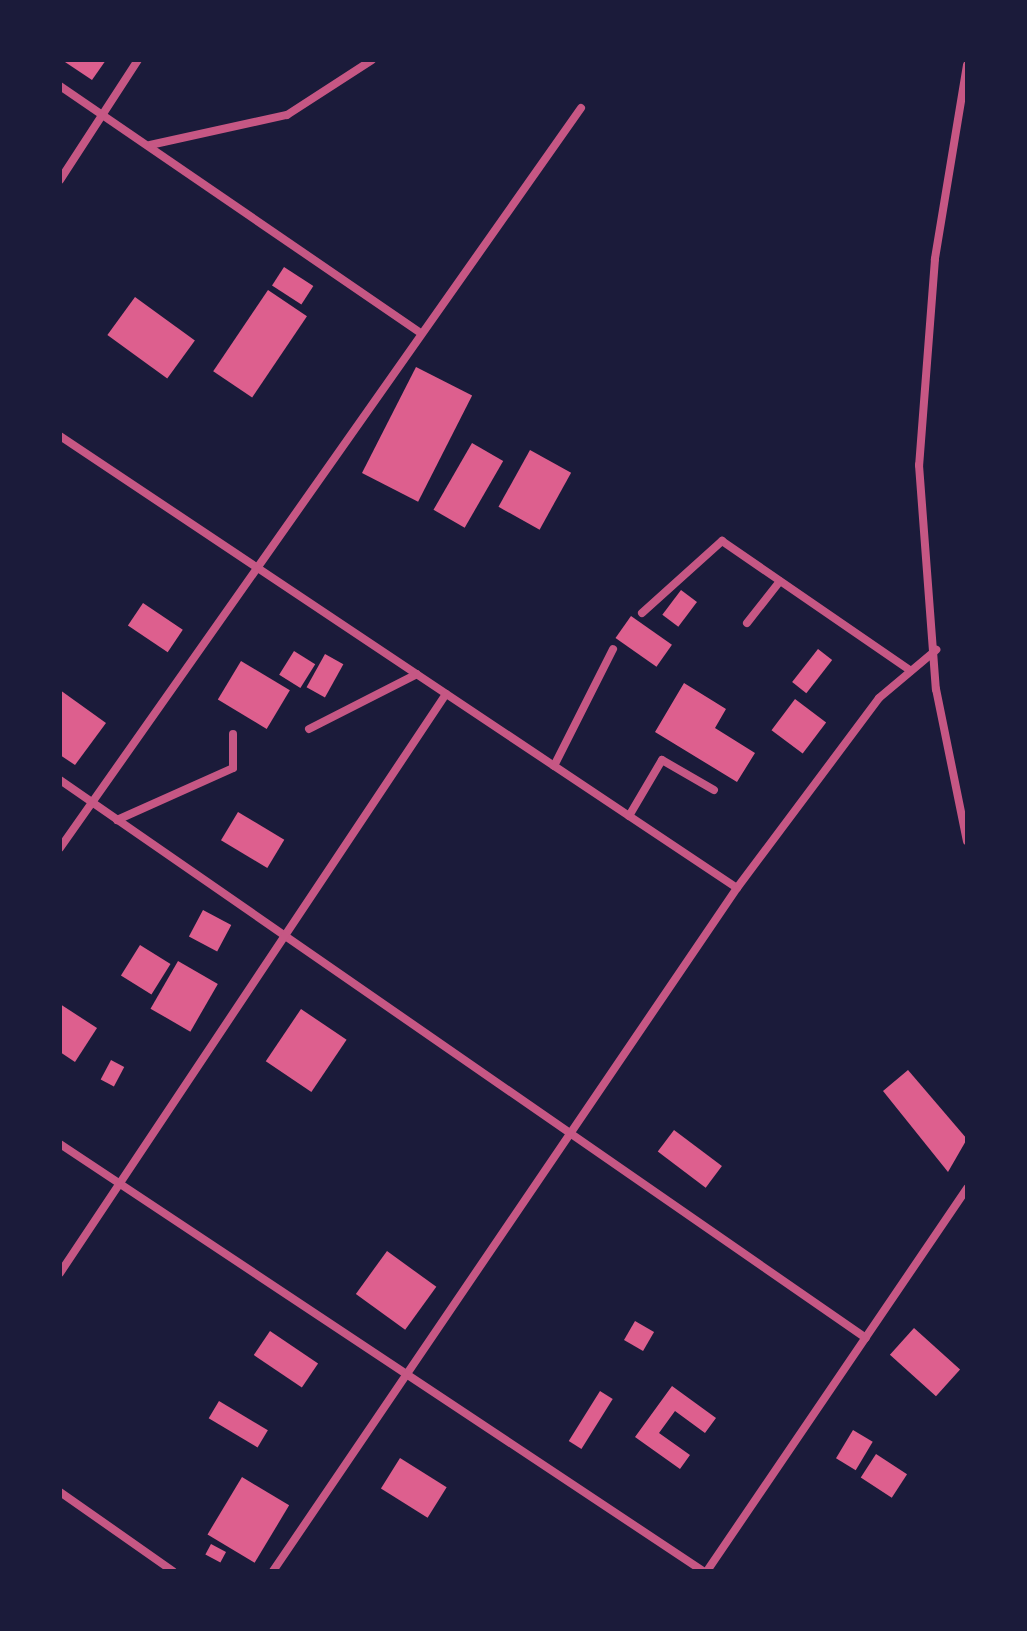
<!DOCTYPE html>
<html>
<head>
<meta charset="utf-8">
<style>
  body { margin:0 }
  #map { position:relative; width:1027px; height:1631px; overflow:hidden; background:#1b1b3a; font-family:"DejaVu Sans",sans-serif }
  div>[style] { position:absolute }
  .building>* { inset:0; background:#dd5f8e; transform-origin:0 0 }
  .minor>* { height:8px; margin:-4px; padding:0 4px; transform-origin:4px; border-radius:4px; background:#c65784 }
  span { translate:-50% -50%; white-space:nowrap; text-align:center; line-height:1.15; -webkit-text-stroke:7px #1b1b3a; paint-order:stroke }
  .frame { position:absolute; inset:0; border:62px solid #1b1b3a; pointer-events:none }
</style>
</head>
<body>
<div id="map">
  <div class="building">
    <i style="clip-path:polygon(62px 60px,106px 60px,92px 80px)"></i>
    <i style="left:284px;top:267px;width:35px;height:22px;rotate:33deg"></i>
    <i style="left:268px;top:290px;width:47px;height:98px;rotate:34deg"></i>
    <i style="left:135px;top:297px;width:74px;height:47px;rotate:36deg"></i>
    <i style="left:416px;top:367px;width:63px;height:119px;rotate:27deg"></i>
    <i style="left:472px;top:443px;width:36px;height:77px;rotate:30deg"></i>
    <i style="left:530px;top:450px;width:47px;height:65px;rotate:29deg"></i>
    <i style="left:681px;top:590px;width:20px;height:31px;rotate:37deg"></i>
    <i style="left:143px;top:603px;width:48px;height:27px;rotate:34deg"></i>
    <i style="left:631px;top:616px;width:50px;height:27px;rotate:35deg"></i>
    <i style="left:818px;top:649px;width:18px;height:42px;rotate:38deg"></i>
    <i style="left:294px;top:651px;width:25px;height:28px;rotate:32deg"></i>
    <i style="left:325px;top:654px;width:21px;height:38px;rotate:29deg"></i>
    <i style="left:241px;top:661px;width:57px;height:45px;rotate:31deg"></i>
    <i style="clip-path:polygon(684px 683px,726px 709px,715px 728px,755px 753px,737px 782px,655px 732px)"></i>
    <i style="clip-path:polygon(60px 690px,106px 723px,75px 765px,60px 755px)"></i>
    <i style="left:795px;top:699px;width:39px;height:39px;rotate:37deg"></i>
    <i style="left:238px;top:812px;width:54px;height:33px;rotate:31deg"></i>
    <i style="left:203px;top:910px;width:32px;height:30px;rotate:28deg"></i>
    <i style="left:140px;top:945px;width:36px;height:36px;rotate:32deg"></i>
    <i style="left:178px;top:961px;width:46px;height:55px;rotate:30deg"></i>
    <i style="clip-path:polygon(60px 1004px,97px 1028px,75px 1062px,60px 1052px)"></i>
    <i style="left:301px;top:1009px;width:55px;height:63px;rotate:34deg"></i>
    <i style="left:111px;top:1060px;width:15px;height:22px;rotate:28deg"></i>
    <i style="clip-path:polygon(908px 1070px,967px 1139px,948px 1172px,883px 1091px)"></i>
    <i style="left:674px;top:1130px;width:60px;height:27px;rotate:37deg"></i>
    <i style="left:387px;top:1251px;width:61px;height:53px;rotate:36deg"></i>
    <i style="left:635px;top:1321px;width:22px;height:22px;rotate:30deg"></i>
    <i style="left:914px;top:1328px;width:62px;height:36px;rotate:42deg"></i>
    <i style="left:270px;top:1331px;width:58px;height:29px;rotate:34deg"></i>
    <i style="clip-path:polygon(672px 1386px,716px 1418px,705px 1433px,675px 1411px,659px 1433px,690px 1455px,680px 1469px,635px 1437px)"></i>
    <i style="left:600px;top:1391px;width:15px;height:59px;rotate:32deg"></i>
    <i style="left:219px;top:1401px;width:57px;height:20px;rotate:31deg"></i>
    <i style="left:853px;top:1430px;width:23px;height:33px;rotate:31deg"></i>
    <i style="left:876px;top:1454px;width:37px;height:28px;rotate:33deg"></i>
    <i style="left:400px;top:1458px;width:55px;height:36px;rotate:32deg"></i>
    <i style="left:242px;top:1477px;width:55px;height:67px;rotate:31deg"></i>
    <i style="left:211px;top:1544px;width:17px;height:12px;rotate:28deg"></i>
  </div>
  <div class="minor">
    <i style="left:967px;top:65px;width:197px;rotate:99.4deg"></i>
    <i style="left:935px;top:259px;width:207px;rotate:94.4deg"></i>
    <i style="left:919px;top:465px;width:225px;rotate:85.7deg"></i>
    <i style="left:936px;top:689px;width:155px;rotate:78.5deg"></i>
    <i style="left:60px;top:86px;width:434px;rotate:34.4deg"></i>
    <i style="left:150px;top:145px;width:140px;rotate:-12.4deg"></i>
    <i style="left:287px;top:115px;width:101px;rotate:-32.9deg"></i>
    <i style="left:60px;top:180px;width:143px;rotate:-57deg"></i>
    <i style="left:60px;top:436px;width:814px;rotate:33.73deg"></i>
    <i style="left:642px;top:613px;width:108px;rotate:-42deg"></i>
    <i style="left:722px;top:541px;width:229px;rotate:34.5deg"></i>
    <i style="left:747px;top:623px;width:53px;rotate:-51.8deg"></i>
    <i style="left:309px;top:729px;width:121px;rotate:-27deg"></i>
    <i style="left:554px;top:766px;width:131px;rotate:-63.2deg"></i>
    <i style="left:60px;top:780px;width:980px;rotate:34.7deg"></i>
    <i style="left:629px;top:816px;width:65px;rotate:-59.5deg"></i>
    <i style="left:662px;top:760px;width:60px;rotate:30deg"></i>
    <i style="left:117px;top:820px;width:127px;rotate:-24.1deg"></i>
    <i style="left:233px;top:768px;width:34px;rotate:-90deg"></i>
    <i style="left:60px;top:848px;width:905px;rotate:-54.85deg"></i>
    <i style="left:60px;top:1144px;width:772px;rotate:33.59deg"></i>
    <i style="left:60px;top:1273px;width:696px;rotate:-56.31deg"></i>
    <i style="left:60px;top:1492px;width:138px;rotate:35deg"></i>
    <i style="left:273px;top:1571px;width:826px;rotate:-55.81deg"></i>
    <i style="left:737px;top:888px;width:237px;rotate:-53.2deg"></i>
    <i style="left:879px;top:698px;width:75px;rotate:-40.1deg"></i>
    <i style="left:707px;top:1571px;width:463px;rotate:-55.8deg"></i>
  </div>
  <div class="frame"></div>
</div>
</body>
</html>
